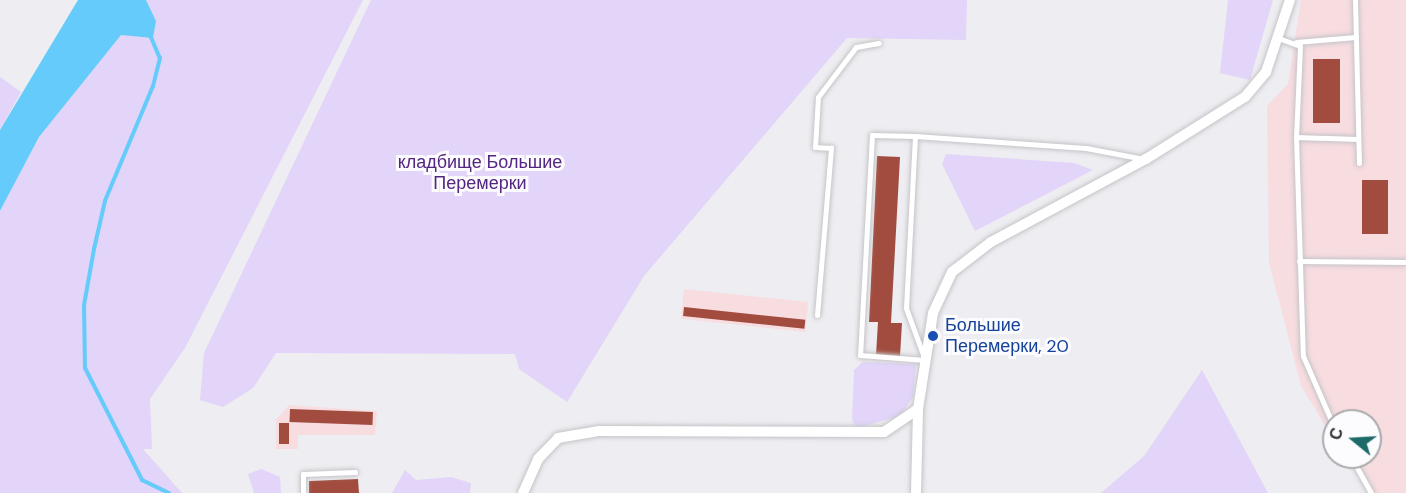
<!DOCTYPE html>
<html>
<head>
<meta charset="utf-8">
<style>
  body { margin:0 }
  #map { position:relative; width:1406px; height:493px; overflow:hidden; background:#eeedf1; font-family:"DM Sans",sans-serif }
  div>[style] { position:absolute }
  .industrial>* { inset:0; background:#f7dce0; transform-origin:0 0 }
  .green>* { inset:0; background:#e2d5f9 }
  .water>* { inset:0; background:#64cbfa }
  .stream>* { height:4px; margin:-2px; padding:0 2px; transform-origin:2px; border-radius:2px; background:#64cbfa }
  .building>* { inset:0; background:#a14c3e; transform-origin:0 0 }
  .roads { filter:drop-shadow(0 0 2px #c5c4c8) drop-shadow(0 0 2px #c5c4c8) }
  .service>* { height:5px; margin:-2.5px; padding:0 2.5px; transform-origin:2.5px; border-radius:2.5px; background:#fff }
  .minor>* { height:10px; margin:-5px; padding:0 5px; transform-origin:5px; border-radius:5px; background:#fff }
  .dots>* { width:16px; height:16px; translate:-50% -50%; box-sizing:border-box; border:3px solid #fcfbfe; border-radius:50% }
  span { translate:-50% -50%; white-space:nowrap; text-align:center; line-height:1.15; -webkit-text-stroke:6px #fcfbfe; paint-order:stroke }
  .park-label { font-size:18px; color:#532681 }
  .transit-label { font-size:18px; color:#164399 }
  .left { translate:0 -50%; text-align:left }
  .north { position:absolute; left:1322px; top:409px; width:60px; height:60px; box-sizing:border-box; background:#fcfbfe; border:2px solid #abaaac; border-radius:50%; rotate:288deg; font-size:16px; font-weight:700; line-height:24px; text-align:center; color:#313132 }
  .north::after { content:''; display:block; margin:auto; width:21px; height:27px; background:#1e6a68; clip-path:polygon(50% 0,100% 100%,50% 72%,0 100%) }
</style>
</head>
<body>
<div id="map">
  <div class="industrial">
    <i style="clip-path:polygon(1301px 0,1406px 0,1406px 493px,1374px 493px,1347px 457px,1370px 457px,1370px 421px,1334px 421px,1334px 440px,1301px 386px,1269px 262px,1267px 106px,1288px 84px)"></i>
    <i style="left:684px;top:289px;width:125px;height:30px;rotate:6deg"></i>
    <i style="clip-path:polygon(289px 405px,377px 411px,375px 435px,298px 435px,298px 449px,276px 449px,276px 420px)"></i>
  </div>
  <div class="green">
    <i style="clip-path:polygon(146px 0,363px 0,185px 348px,150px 399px,152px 449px,143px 449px,182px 493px,0 493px,0 211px,39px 137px,121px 34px,156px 21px)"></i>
    <i style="clip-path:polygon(371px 0,967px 0,966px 40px,847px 38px,644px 276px,567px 402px,519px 369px,515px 354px,276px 353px,253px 388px,223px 407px,200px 400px,204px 353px)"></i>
    <i style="clip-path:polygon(1228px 0,1273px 0,1250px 80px,1220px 73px)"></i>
    <i style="clip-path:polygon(0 77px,21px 92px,0 130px)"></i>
    <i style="clip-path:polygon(946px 154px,1074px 163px,1093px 170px,975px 231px,942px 164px)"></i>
    <i style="clip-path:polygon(863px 362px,916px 364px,913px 397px,900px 416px,857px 428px,852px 420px,854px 370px)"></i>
    <i style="clip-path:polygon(1202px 370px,1268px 493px,1101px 493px,1144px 456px)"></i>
    <i style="clip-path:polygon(261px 469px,280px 477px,281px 493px,254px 493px,248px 474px)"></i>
    <i style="clip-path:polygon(405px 470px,416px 480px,451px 477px,471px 483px,470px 493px,392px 493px)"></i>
  </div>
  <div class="water">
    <i style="clip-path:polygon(78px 0,146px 0,156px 21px,153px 38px,121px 35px,39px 137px,0 211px,0 130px)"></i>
  </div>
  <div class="stream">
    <i style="left:150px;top:35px;width:25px;rotate:67deg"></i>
    <i style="left:160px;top:58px;width:29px;rotate:104deg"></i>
    <i style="left:153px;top:86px;width:125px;rotate:112.7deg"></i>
    <i style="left:105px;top:201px;width:49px;rotate:102.9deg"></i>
    <i style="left:94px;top:249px;width:57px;rotate:100.1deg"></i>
    <i style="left:84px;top:305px;width:63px;rotate:89.1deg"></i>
    <i style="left:85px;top:368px;width:126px;rotate:63deg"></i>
    <i style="left:142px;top:480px;width:30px;rotate:26deg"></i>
  </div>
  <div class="building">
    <i style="left:1313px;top:59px;width:27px;height:64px"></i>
    <i style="clip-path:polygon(877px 156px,900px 157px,891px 323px,902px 323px,900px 356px,876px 355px,878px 322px,869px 322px)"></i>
    <i style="left:1362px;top:180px;width:26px;height:54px"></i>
    <i style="left:684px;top:307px;width:122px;height:9px;rotate:6deg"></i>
    <i style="left:290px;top:409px;width:83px;height:13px;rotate:2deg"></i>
    <i style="left:279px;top:423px;width:10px;height:21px"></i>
    <i style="clip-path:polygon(358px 479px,359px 493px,309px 493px,309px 481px)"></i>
  </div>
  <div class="roads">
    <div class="service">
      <i style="left:1355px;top:0;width:163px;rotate:88.6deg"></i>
      <i style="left:1281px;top:39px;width:20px;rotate:20deg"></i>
      <i style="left:1300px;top:46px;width:91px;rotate:92.5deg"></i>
      <i style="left:1296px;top:137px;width:219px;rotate:88.2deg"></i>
      <i style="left:1303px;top:356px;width:77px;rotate:66.4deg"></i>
      <i style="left:1296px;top:42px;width:60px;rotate:-4.8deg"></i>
      <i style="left:915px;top:136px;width:43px;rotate:-178.7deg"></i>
      <i style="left:872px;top:135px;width:220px;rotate:93.1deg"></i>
      <i style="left:860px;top:355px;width:65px;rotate:4.4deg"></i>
      <i style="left:925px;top:360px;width:55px;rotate:-110.1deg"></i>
      <i style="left:906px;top:308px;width:172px;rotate:-87deg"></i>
      <i style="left:915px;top:136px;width:171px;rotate:4deg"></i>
      <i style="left:1086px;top:148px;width:59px;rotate:10.7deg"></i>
      <i style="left:1296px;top:137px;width:61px;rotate:1.9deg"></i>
      <i style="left:1299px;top:261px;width:107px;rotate:0.5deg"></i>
      <i style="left:817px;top:315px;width:168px;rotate:-85.2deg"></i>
      <i style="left:831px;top:148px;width:16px;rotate:-176deg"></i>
      <i style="left:815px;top:147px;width:50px;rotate:-86.6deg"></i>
      <i style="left:818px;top:97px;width:63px;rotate:-52.8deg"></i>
      <i style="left:856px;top:47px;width:23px;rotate:-10deg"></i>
      <i style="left:1351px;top:457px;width:41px;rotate:60.9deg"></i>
      <i style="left:303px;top:493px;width:19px;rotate:-90deg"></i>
      <i style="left:303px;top:474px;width:52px;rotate:-2.2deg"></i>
    </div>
    <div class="minor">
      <i style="left:523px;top:493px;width:37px;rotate:-66deg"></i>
      <i style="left:538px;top:459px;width:29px;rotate:-46deg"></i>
      <i style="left:558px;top:438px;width:42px;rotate:-9.7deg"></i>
      <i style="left:599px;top:431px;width:285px;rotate:0.2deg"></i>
      <i style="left:884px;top:432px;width:41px;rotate:-34.1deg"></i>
      <i style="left:916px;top:493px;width:84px;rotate:-88.6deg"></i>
      <i style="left:918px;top:409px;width:97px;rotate:-81.1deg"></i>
      <i style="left:933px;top:313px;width:45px;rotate:-65.1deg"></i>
      <i style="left:952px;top:272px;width:49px;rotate:-37.6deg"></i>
      <i style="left:991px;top:242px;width:176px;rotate:-28.2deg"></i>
      <i style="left:1146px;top:159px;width:117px;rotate:-32.1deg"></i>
      <i style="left:1245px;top:97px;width:33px;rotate:-50deg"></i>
      <i style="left:1266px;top:72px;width:76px;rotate:-71.6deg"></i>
    </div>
  </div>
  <div class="dots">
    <i style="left:933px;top:336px;background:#1a4fb4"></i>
  </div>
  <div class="park-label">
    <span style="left:480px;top:173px">кладбище Большие<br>Перемерки</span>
  </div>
  <div class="transit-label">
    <span class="left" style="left:945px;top:336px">Большие<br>Перемерки, 20</span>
  </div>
  <div class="north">С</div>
</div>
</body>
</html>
